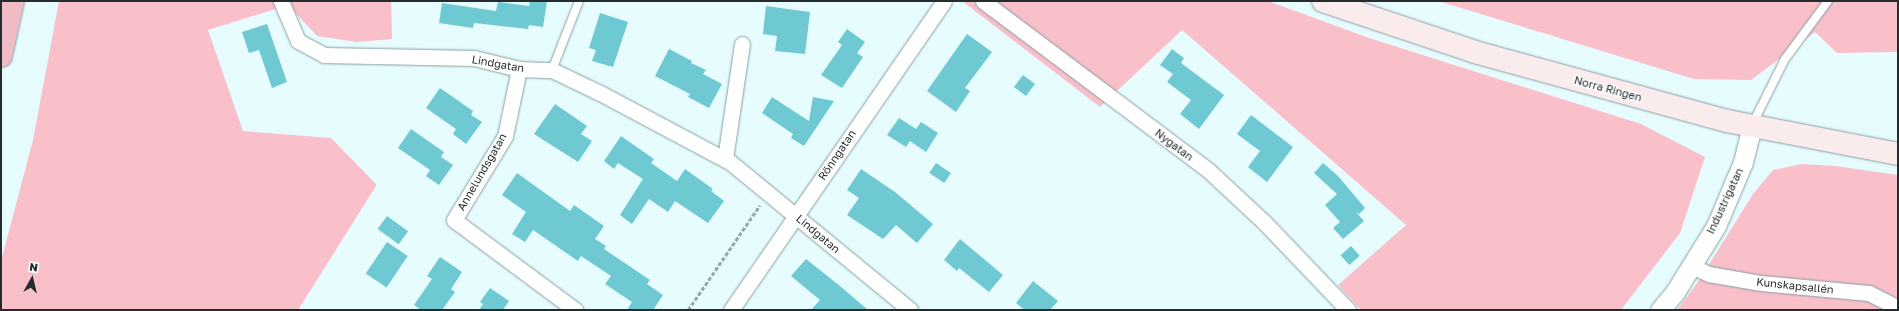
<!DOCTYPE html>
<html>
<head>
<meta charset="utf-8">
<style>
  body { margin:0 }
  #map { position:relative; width:1899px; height:311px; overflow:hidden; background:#e6fcfe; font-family:"Golos Text",sans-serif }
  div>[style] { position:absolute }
  .green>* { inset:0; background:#f9c0ca }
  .building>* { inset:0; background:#6ec9d2; transform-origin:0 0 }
  .path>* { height:2.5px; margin-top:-1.25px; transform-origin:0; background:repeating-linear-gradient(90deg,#98a8a9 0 4px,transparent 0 6px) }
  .roads { filter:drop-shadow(0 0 1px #8b9fa1) drop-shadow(0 0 1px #8b9fa1) }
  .service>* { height:8px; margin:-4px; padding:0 4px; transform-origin:4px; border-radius:4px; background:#fff }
  .minor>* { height:15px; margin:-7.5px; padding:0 7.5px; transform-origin:7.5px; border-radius:7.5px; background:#fff }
  .tertiary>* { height:19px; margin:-9.5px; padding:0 9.5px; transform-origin:9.5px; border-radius:9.5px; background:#fff }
  .secondary>* { height:22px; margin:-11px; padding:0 11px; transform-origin:11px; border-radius:11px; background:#faebed }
  .motorway>* { height:22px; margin:-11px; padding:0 11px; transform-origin:11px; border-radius:11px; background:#efbbc4 }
  span { translate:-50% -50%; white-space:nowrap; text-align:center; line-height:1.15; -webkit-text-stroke:3px #fff; paint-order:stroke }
  .street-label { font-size:11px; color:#242c2d }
  .frame { position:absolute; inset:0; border:2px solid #242c2d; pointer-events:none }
  .north { position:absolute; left:12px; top:259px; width:40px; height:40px; -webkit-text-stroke:3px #fff; paint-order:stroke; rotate:8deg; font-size:11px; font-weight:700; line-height:16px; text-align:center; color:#242c2d }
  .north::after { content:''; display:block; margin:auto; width:14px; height:18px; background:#242c2d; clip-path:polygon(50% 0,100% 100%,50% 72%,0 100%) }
</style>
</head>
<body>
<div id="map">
  <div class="green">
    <i style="clip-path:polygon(59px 1px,391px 1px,392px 39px,357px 42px,317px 36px,288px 5px,208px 30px,243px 131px,331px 138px,376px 184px,376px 186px,298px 310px,1px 310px,1px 261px,33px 140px)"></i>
    <i style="clip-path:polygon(962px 1px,1268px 1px,1369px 38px,1641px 124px,1705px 157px,1680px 233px,1621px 310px,1361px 310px,1338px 285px,1406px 225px,1182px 30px,1100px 107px)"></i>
    <i style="clip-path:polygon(1438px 1px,1898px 1px,1898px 52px,1837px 53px,1815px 32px,1751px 80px,1694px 79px)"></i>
    <i style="clip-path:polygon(1801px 164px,1835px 166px,1898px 175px,1898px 310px,1677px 310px,1700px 279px,1753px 194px,1773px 170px)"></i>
  </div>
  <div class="building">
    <i style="clip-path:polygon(530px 1px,547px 1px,543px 27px,529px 25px,528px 29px,474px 23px,473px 28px,439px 23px,442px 3px,496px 11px,498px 2px,529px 6px)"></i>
    <i style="clip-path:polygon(766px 6px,810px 12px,805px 54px,775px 51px,777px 36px,763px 34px)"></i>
    <i style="clip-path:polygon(600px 13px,628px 22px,613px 67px,592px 61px,596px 50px,589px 48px)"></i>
    <i style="clip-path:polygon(267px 24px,287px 82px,272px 88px,259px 50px,249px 53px,242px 32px)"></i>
    <i style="clip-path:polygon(847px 29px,865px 42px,857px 53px,863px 57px,842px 88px,821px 75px,842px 45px,838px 42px)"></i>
    <i style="clip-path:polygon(967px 34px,992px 52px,965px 88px,970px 91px,956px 112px,927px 91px)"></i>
    <i style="clip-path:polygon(669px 49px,692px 61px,691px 63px,706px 70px,703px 74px,722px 84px,709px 108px,688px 97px,690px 94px,655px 76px)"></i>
    <i style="clip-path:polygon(1172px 49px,1184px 58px,1181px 63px,1224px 95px,1199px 129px,1180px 114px,1191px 100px,1167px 82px,1173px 74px,1160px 65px)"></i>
    <i style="left:1023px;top:75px;width:15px;height:15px;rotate:37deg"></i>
    <i style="clip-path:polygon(440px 88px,473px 111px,471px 115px,482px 122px,466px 144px,453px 134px,456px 129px,426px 108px)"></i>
    <i style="clip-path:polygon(772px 97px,809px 121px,813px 97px,834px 101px,804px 146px,791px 138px,793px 134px,762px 113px)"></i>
    <i style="clip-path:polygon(555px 104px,587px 126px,581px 134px,592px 141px,578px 162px,534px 134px)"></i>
    <i style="clip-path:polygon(1251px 115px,1293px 147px,1267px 182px,1248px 167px,1260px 151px,1237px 134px)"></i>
    <i style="clip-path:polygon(899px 118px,916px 129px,921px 122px,938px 133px,926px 152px,910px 141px,906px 147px,887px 135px)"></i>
    <i style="clip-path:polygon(411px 129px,444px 152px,441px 157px,453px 165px,439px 185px,426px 176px,430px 170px,398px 148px)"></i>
    <i style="clip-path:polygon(621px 136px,654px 159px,651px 163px,677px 181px,685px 169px,713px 189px,711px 191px,724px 201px,708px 223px,675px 201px,668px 212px,649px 199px,632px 224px,620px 215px,643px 179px,618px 163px,614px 169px,604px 161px)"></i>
    <i style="left:936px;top:163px;width:18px;height:12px;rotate:34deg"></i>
    <i style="clip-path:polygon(1323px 163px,1338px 176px,1365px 208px,1359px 214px,1356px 212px,1364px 221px,1343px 239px,1333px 228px,1340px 222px,1325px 205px,1337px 194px,1314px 173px)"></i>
    <i style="clip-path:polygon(861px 169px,895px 192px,933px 224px,917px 243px,896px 225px,883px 239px,847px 215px,859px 198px,847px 190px)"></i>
    <i style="clip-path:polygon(517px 173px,570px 211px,574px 205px,604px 226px,595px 239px,606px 246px,604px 249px,650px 280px,647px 284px,663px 295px,653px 310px,627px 310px,632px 302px,605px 284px,611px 276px,581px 256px,578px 261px,533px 230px,525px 242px,512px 234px,526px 212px,502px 195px)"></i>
    <i style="left:387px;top:216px;width:26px;height:16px;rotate:36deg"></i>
    <i style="clip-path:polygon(960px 239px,1003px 275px,989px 292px,959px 268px,957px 271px,944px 260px)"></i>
    <i style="left:387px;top:242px;width:25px;height:38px;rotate:34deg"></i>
    <i style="left:1351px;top:246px;width:13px;height:14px;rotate:48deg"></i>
    <i style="clip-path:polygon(440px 257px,462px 272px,451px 289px,455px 292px,442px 310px,421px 310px,414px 305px,432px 279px,427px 276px)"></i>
    <i style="clip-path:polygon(806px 259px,840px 286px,868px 310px,811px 310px,820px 300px,791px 276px)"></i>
    <i style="clip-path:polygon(1033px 281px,1058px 301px,1050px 310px,1025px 310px,1016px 303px)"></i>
    <i style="clip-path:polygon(490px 288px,509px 301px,503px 310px,479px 310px,483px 304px,480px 302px)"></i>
  </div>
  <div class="path">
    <i style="left:688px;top:310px;width:127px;rotate:-55.6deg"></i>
  </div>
  <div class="roads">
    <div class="service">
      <i style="left:552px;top:70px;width:74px;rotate:-68.6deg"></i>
      <i style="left:1752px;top:125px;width:74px;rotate:-63.4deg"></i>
      <i style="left:1785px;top:59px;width:72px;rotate:-53.4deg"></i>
    </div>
    <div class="minor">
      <i style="left:281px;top:1px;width:43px;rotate:67deg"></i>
      <i style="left:298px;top:41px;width:30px;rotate:28deg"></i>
      <i style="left:324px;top:55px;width:150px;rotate:1.1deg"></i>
      <i style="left:474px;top:58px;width:46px;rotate:13.7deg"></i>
      <i style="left:519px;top:69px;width:33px;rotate:2deg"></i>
      <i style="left:552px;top:70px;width:53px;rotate:25.6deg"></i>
      <i style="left:600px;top:93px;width:147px;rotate:28deg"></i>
      <i style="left:730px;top:162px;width:233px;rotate:39.4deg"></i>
      <i style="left:983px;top:1px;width:281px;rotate:36.9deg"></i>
      <i style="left:1208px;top:170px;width:76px;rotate:42.9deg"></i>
      <i style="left:1264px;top:222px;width:122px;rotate:46.3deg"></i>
      <i style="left:519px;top:69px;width:68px;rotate:101.8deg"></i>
      <i style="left:505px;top:136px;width:98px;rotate:121.3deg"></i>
      <i style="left:454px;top:220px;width:151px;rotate:36.6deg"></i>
      <i style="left:725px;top:159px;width:116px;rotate:-81.6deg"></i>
      <i style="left:1691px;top:266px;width:20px;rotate:24deg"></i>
      <i style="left:1709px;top:274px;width:53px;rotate:9.8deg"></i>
      <i style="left:1761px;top:283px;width:108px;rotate:5.3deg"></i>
      <i style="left:1869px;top:293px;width:33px;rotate:27deg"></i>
      <i style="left:731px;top:310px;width:375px;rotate:-55.4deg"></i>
    </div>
    <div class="tertiary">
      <i style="left:1660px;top:310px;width:23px;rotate:-50deg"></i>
      <i style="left:1675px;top:292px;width:78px;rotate:-58.2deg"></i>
      <i style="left:1716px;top:226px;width:69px;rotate:-67.1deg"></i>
      <i style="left:1743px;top:162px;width:38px;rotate:-76deg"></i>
    </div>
    <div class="secondary">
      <i style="left:1323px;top:1px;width:160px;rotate:18.5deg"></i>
      <i style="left:1475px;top:52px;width:261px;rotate:15.3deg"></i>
      <i style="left:1727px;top:121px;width:174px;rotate:10.9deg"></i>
    </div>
    <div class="motorway">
      <i style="left:1px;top:56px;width:56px;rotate:-77.7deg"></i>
    </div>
  </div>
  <div class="street-label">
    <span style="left:498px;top:64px;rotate:10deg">Lindgatan</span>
    <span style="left:1608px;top:89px;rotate:15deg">Norra Ringen</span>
    <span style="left:1174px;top:145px;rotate:37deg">Nygatan</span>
    <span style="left:837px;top:155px;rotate:-56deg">Rönngatan</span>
    <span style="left:482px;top:172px;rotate:-60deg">Annelundsgatan</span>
    <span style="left:1725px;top:201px;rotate:-65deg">Industrigatan</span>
    <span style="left:818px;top:234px;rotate:40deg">Lindgatan</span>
    <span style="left:1795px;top:286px;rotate:6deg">Kunskapsallén</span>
  </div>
  <div class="frame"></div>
  <div class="north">N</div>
</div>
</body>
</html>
